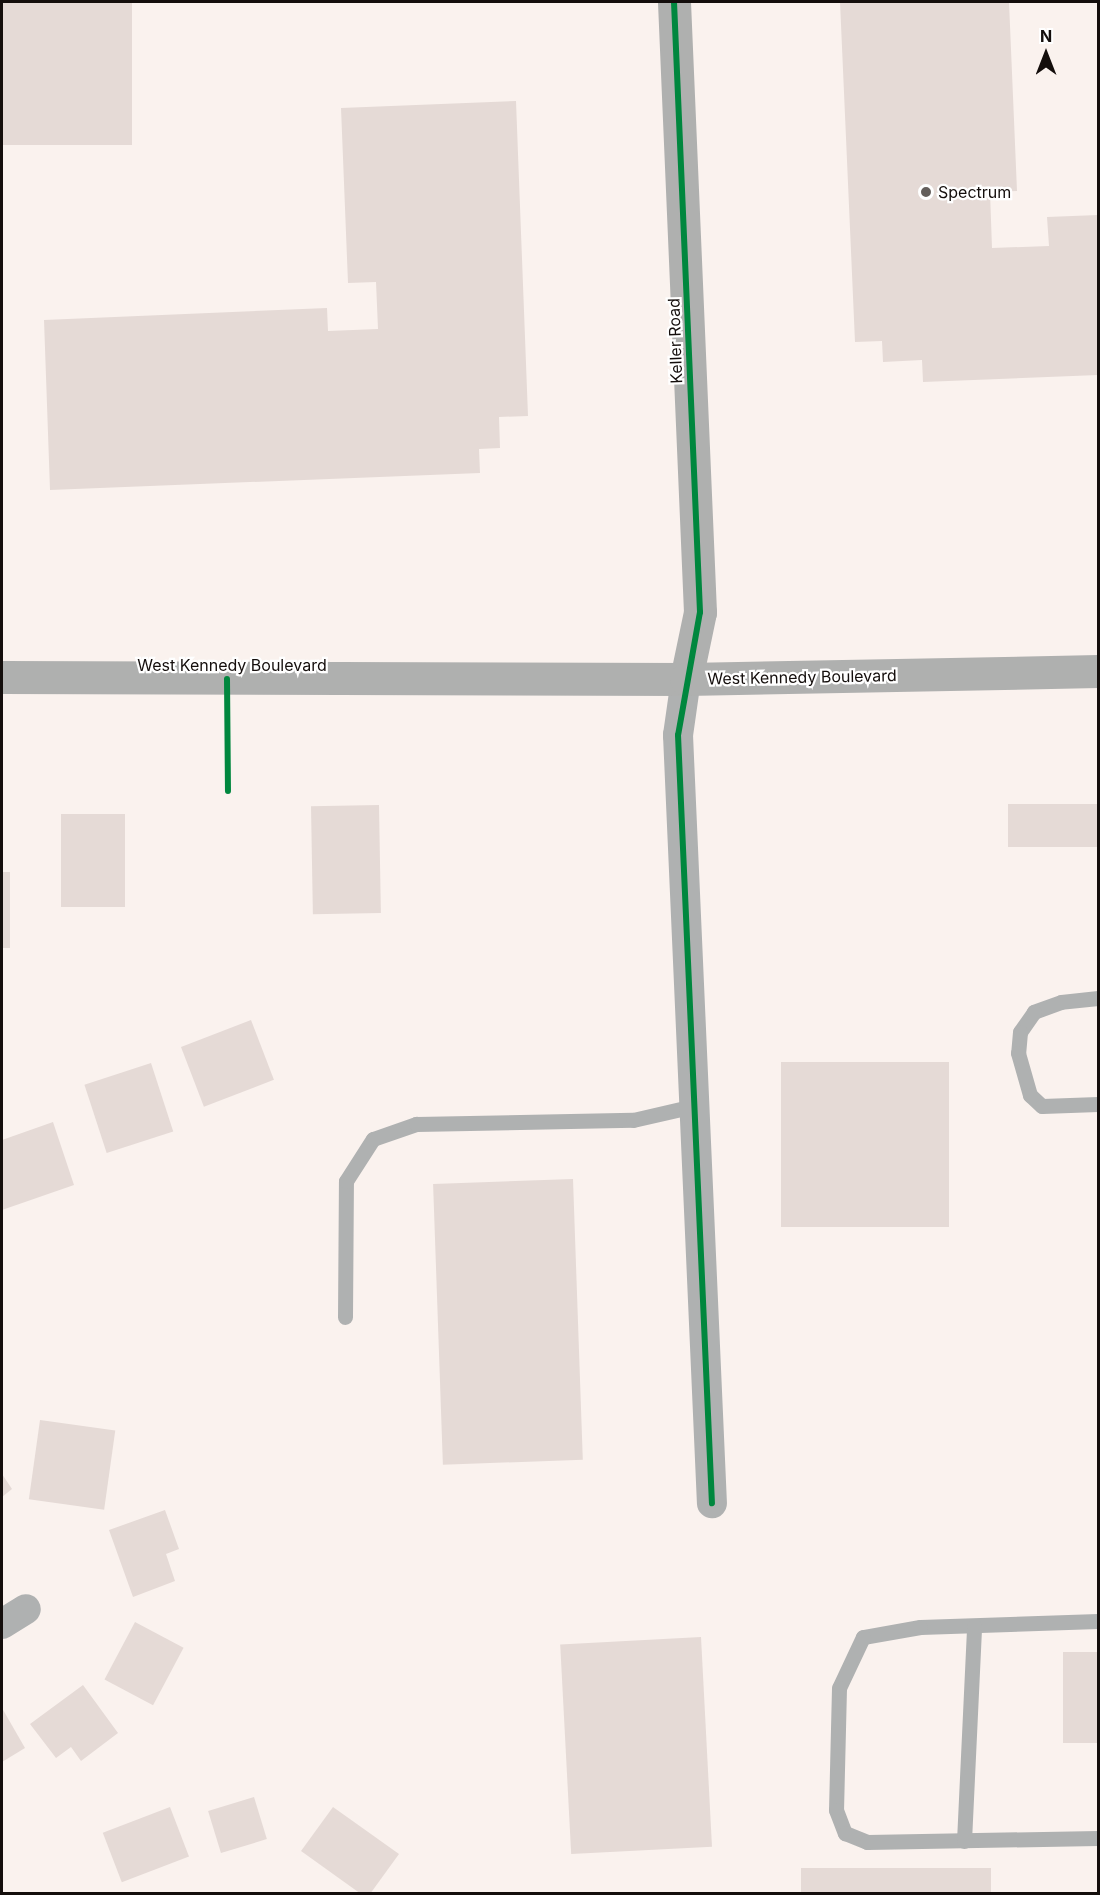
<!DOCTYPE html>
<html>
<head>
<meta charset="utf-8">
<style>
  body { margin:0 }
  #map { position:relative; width:1100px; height:1895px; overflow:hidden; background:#faf2ee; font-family:Inter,sans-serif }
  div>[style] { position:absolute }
  .building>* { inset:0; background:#e5dad6; transform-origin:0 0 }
  .lane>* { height:15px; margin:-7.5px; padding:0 7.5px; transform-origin:7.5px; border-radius:7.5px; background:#afb1b1 }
  .street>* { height:30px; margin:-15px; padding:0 15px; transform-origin:15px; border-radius:15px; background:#afb1b1 }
  .secondary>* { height:33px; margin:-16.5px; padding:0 16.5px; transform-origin:16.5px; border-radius:16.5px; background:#afb0af }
  .cycleway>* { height:6px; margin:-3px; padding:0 3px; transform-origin:3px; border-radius:3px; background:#00873e }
  .dots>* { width:16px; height:16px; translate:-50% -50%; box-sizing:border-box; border:3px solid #fff; border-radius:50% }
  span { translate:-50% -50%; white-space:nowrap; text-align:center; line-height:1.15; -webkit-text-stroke:4.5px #fff; paint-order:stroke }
  .poi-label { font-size:16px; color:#140e0c }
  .left { translate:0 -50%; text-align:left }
  .street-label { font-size:16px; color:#140e0c }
  .frame { position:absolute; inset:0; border:3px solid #140e0c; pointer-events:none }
  .north { position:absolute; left:1016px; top:24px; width:60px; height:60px; -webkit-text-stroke:4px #fff; paint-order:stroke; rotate:0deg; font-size:16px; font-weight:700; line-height:24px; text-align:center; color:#140e0c }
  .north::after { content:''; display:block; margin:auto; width:21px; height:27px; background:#140e0c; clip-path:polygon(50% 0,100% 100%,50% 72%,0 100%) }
</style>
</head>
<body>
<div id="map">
  <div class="building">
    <i style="left:2px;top:2px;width:130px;height:143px"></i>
    <i style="clip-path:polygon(840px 2px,1009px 2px,1017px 191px,990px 192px,992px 248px,1049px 246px,1047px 217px,1098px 215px,1098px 375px,923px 382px,922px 360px,883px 362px,882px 341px,855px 342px)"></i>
    <i style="clip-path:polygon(516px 101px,528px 416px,499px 417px,500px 448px,479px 449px,480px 473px,50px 490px,44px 320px,327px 308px,328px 331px,378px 329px,376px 282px,348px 283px,341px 108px)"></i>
    <i style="left:1098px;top:804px;width:43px;height:90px;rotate:90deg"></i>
    <i style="left:379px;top:805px;width:108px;height:68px;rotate:89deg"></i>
    <i style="left:61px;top:814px;width:64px;height:93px"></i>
    <i style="left:2px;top:872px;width:8px;height:76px"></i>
    <i style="left:251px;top:1020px;width:64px;height:75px;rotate:69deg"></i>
    <i style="left:781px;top:1062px;width:168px;height:165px"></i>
    <i style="left:151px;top:1063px;width:72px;height:70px;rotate:72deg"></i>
    <i style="clip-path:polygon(53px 1122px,74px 1185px,2px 1210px,2px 1140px)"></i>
    <i style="left:573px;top:1179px;width:281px;height:140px;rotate:88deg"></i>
    <i style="left:40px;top:1420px;width:76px;height:80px;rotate:8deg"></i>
    <i style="clip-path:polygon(2px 1474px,12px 1489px,2px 1497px)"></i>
    <i style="clip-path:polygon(165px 1510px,179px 1549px,166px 1554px,175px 1581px,133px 1597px,109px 1530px)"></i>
    <i style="left:135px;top:1622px;width:55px;height:65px;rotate:28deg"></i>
    <i style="left:701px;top:1637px;width:210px;height:141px;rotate:87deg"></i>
    <i style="left:1098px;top:1652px;width:91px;height:35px;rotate:90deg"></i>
    <i style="clip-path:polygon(83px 1685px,118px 1733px,81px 1761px,71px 1747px,56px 1758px,30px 1724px)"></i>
    <i style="clip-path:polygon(2px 1708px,25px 1748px,2px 1762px)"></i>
    <i style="left:254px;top:1797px;width:44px;height:48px;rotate:73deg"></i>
    <i style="left:170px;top:1807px;width:53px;height:72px;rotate:69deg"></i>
    <i style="clip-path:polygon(333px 1807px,399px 1854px,370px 1894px,361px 1894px,301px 1851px)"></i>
    <i style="left:991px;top:1868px;width:26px;height:190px;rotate:90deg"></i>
  </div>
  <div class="lane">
    <i style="left:1098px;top:998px;width:37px;rotate:174deg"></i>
    <i style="left:1061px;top:1002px;width:29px;rotate:160deg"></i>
    <i style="left:1034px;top:1012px;width:24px;rotate:125deg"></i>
    <i style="left:1020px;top:1032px;width:21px;rotate:95deg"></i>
    <i style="left:1018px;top:1053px;width:44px;rotate:74.1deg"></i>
    <i style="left:1030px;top:1095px;width:16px;rotate:43deg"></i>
    <i style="left:1042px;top:1106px;width:56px;rotate:-2deg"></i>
    <i style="left:345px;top:1317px;width:136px;rotate:-89.6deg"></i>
    <i style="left:346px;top:1181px;width:50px;rotate:-57.3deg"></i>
    <i style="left:373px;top:1139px;width:46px;rotate:-19.2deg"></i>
    <i style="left:416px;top:1124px;width:217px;rotate:-1.1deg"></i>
    <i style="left:633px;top:1120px;width:63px;rotate:-12.9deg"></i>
    <i style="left:1098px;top:1621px;width:178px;rotate:178.1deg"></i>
    <i style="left:920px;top:1627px;width:58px;rotate:170deg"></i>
    <i style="left:863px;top:1637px;width:56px;rotate:115.2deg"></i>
    <i style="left:839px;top:1688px;width:122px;rotate:91.4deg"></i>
    <i style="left:836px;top:1810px;width:25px;rotate:69deg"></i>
    <i style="left:845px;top:1833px;width:24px;rotate:22deg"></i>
    <i style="left:867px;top:1842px;width:231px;rotate:-1deg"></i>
    <i style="left:964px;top:1841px;width:215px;rotate:-87.3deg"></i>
  </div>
  <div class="street">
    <i style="left:686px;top:679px;width:57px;rotate:98.1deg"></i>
    <i style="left:678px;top:735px;width:769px;rotate:87.47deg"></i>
    <i style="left:2px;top:1624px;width:28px;rotate:-32deg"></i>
  </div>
  <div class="secondary">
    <i style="left:674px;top:2px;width:611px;rotate:87.56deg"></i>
    <i style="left:700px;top:612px;width:68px;rotate:101.8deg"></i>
    <i style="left:2px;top:677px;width:684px;rotate:0.17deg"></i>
    <i style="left:686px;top:679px;width:412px;rotate:-1.1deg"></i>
  </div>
  <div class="cycleway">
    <i style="left:674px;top:2px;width:611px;rotate:87.56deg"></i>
    <i style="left:700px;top:612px;width:125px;rotate:100.1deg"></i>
    <i style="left:678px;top:735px;width:769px;rotate:87.47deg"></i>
    <i style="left:227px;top:679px;width:112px;rotate:89.5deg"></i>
  </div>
  <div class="dots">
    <i style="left:926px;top:192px;background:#645e5b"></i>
  </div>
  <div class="poi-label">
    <span class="left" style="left:938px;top:192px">Spectrum</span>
  </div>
  <div class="street-label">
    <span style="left:675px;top:341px;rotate:-92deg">Keller Road</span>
    <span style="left:232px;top:665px">West Kennedy Boulevard</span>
    <span style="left:802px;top:677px;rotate:-1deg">West Kennedy Boulevard</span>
  </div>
  <div class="frame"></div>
  <div class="north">N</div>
</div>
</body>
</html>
